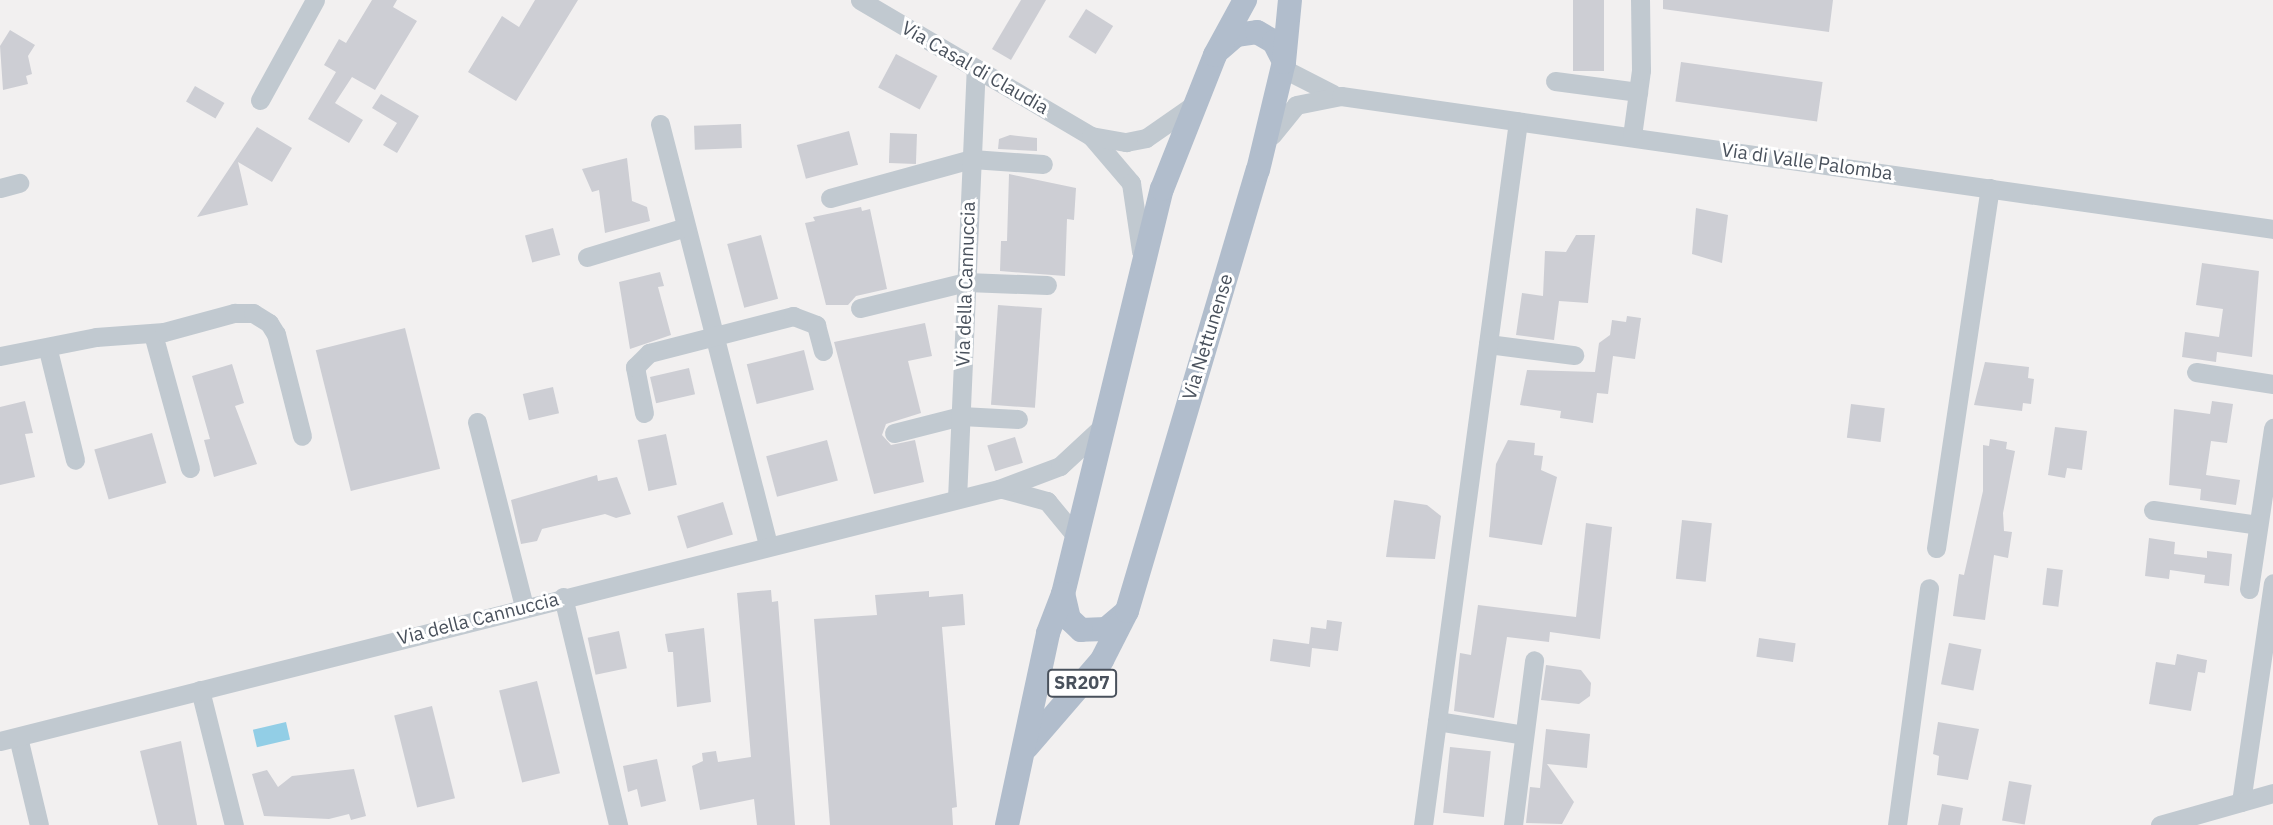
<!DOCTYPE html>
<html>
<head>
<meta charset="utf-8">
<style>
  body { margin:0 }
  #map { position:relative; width:2273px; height:825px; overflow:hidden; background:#f2f0f0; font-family:"IBM Plex Sans",sans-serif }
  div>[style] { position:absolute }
  .water>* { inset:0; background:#92cee6; transform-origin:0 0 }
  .building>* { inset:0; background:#cdced4; transform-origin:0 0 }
  .minor>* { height:19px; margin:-9.5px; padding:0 9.5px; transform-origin:9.5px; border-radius:9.5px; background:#c1c9d0 }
  .major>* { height:24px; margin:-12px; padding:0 12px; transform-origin:12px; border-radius:12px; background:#b1bdcc }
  span { translate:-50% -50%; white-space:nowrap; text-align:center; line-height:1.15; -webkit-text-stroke:6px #fff; paint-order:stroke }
  .shield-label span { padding:2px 5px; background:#fff; border:2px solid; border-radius:5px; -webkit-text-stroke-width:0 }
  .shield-label { font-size:18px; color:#49515c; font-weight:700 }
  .street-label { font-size:19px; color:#49515c }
</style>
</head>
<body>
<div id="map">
  <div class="water">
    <i style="left:286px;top:722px;width:18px;height:34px;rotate:77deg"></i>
  </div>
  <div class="building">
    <i style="clip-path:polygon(372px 0,397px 0,393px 7px,417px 21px,375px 90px,352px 77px,335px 103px,363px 120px,349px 143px,308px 119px,336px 72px,324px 65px,339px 39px,346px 43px)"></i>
    <i style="clip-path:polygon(535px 0,578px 0,516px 101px,468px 72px,502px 16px,519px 27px)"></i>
    <i style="clip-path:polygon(1021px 0,1046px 0,1011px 60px,992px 49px)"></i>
    <i style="left:1573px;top:0;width:31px;height:71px"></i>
    <i style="clip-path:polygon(1663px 0,1833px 0,1829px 32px,1663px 9px)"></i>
    <i style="left:1086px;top:9px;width:32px;height:33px;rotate:32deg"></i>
    <i style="clip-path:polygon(10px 30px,35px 45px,28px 56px,32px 74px,26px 76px,28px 84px,3px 90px,0 46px)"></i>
    <i style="left:896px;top:54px;width:47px;height:38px;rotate:28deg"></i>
    <i style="left:1681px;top:62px;width:143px;height:40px;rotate:8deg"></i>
    <i style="left:195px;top:86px;width:34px;height:18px;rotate:30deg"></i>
    <i style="clip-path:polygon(381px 94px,419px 116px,397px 153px,383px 145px,397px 123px,372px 108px)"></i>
    <i style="left:741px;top:124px;width:24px;height:47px;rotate:88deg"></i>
    <i style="clip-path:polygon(257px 127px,292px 148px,272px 182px,238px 162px,248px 205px,197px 217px)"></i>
    <i style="left:849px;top:131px;width:35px;height:54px;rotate:75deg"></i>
    <i style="left:890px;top:133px;width:27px;height:30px;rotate:2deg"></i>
    <i style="clip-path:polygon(1010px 135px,1037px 138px,1037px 151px,998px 149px,999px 139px)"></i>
    <i style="clip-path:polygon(627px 158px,632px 201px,647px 207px,650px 221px,605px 233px,599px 190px,592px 192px,582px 169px)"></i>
    <i style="clip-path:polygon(1009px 174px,1076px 188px,1074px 220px,1067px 219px,1065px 276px,1000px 271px,1001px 241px,1007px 241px)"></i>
    <i style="clip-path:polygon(861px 207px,862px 211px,870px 209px,887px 289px,856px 296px,848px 305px,826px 305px,805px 223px,815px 221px,813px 217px)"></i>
    <i style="clip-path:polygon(1696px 208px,1728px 215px,1722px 263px,1692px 254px)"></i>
    <i style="left:553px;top:228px;width:28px;height:29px;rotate:75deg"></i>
    <i style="left:761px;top:235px;width:66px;height:35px;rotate:75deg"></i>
    <i style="clip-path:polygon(1576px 235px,1595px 235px,1588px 303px,1559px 301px,1554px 340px,1516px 335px,1522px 293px,1543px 296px,1545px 251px,1566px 252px)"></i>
    <i style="clip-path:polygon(2202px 263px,2259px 271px,2252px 357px,2217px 352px,2216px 362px,2182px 357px,2185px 332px,2219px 337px,2223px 309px,2196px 305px)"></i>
    <i style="clip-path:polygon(660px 272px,664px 286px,658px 287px,671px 335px,630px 349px,619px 282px)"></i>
    <i style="left:998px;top:305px;width:44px;height:100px;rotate:4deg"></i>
    <i style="clip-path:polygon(1627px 316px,1641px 318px,1635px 359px,1613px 356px,1608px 394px,1597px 393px,1593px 423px,1560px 418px,1561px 411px,1520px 405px,1527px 370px,1595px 372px,1599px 343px,1610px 335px,1612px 320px,1626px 322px)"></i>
    <i style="clip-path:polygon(925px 323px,932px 356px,908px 361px,921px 413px,886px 424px,882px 435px,891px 445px,915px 440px,924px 482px,874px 494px,834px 342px)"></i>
    <i style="left:405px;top:328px;width:145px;height:92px;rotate:76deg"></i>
    <i style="left:804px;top:350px;width:41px;height:59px;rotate:76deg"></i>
    <i style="clip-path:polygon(1985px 362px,2029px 367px,2028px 378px,2034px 379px,2031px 404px,2023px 403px,2022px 411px,1974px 405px)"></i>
    <i style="clip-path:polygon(232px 364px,244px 403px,235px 406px,257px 464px,214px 477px,204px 440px,210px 439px,192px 376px)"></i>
    <i style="left:689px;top:368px;width:27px;height:40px;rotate:77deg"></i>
    <i style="left:553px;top:387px;width:27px;height:31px;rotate:77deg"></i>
    <i style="clip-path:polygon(25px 401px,33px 433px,25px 434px,35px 477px,0 485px,0 407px)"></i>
    <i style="clip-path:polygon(2212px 401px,2233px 404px,2227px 443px,2211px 441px,2206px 475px,2240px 480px,2236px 505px,2200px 500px,2201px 489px,2169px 485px,2174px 409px,2210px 414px)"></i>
    <i style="left:1851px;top:404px;width:34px;height:34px;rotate:7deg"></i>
    <i style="clip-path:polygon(2055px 427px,2087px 431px,2082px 470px,2067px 468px,2065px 478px,2048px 475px)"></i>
    <i style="left:152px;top:433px;width:52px;height:60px;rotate:74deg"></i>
    <i style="left:666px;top:434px;width:52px;height:29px;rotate:78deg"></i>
    <i style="left:1015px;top:437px;width:27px;height:29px;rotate:73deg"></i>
    <i style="clip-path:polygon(1990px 439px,2007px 442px,2006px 449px,2015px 451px,2003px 513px,2004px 531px,2012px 532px,2008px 558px,1994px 555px,1985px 620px,1953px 616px,1959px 574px,1964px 575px,1983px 491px,1983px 445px,1989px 446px)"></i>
    <i style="left:827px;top:440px;width:42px;height:63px;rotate:75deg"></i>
    <i style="clip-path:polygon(1508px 440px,1535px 443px,1534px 455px,1543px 456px,1541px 470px,1557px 477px,1542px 545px,1489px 537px,1496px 464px)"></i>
    <i style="clip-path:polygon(597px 475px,598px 481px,617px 477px,631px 514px,616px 518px,605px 514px,542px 529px,537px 541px,521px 544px,511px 500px)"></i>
    <i style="clip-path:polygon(1394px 500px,1427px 505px,1441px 516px,1435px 559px,1386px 557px)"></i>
    <i style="left:723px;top:502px;width:34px;height:48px;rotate:73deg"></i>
    <i style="left:1682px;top:520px;width:30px;height:59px;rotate:6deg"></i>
    <i style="clip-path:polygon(1586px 523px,1612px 527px,1600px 639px,1550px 632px,1549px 642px,1507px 637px,1494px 718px,1454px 711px,1460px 653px,1471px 655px,1478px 605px,1576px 617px)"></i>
    <i style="clip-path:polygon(2149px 538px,2175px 542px,2174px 554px,2207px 558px,2207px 551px,2232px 554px,2229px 586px,2204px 583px,2205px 575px,2170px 570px,2169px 579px,2145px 576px)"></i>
    <i style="left:2047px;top:568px;width:16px;height:37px;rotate:7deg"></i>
    <i style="clip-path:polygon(771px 590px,772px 602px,778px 601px,795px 825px,757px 825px,754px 799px,700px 810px,692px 766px,703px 761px,702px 753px,716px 751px,718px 762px,751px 757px,737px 593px)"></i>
    <i style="clip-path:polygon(929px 591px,929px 597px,963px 594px,965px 625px,942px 627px,957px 807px,952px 808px,953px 825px,830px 825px,814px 619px,877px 615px,875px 595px)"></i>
    <i style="clip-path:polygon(1327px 620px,1342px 622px,1338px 651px,1312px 648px,1310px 667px,1270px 661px,1273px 639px,1309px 644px,1311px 627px,1326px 629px)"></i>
    <i style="clip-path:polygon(704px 628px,711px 702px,677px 707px,673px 652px,668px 652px,665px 634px)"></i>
    <i style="left:619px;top:631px;width:38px;height:32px;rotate:78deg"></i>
    <i style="left:1759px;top:638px;width:37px;height:19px;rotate:8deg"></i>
    <i style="left:1949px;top:643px;width:33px;height:42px;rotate:11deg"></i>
    <i style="clip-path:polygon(2177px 654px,2207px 660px,2205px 673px,2198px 672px,2191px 711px,2149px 704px,2156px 662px,2175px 665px)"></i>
    <i style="clip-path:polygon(1546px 665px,1581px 670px,1591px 683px,1590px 696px,1579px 704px,1541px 700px)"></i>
    <i style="left:537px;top:681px;width:95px;height:39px;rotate:76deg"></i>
    <i style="left:432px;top:706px;width:95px;height:39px;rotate:76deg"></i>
    <i style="clip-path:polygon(1938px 722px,1979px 729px,1968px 780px,1937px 775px,1939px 756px,1933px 754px)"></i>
    <i style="clip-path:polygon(1546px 729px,1590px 734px,1587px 768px,1547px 764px,1574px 802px,1562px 824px,1526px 823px,1530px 787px,1540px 788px)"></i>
    <i style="clip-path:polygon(181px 741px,197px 825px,158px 825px,140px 751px)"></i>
    <i style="left:1450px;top:747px;width:41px;height:66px;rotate:6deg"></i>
    <i style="clip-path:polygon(657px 759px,666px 801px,641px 807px,637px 789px,628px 792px,623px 766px)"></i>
    <i style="clip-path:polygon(354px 769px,366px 816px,351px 820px,349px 814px,329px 819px,264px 816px,252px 774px,267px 770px,278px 787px,292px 776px)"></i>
    <i style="left:2009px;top:781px;width:23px;height:40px;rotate:10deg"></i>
    <i style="clip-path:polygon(1942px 804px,1963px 808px,1960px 825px,1938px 825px)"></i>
  </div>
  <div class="minor">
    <i style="left:860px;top:0;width:268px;rotate:30.5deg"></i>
    <i style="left:1091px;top:136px;width:62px;rotate:49.6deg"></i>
    <i style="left:1131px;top:183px;width:69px;rotate:81.6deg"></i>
    <i style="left:1282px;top:68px;width:57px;rotate:27deg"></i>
    <i style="left:1555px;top:81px;width:84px;rotate:7.5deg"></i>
    <i style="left:260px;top:100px;width:114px;rotate:-61.2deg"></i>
    <i style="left:660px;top:124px;width:436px;rotate:75.6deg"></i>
    <i style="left:1272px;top:135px;width:38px;rotate:-51deg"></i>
    <i style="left:1296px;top:105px;width:46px;rotate:-11.3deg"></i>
    <i style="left:1341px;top:96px;width:941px;rotate:8.12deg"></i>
    <i style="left:1091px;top:136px;width:36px;rotate:10deg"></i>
    <i style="left:1126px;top:142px;width:20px;rotate:-11deg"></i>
    <i style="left:1146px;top:138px;width:60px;rotate:-34.8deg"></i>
    <i style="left:1632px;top:136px;width:67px;rotate:-82.2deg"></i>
    <i style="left:1641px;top:70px;width:70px;rotate:-90.8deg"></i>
    <i style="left:0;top:188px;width:20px;rotate:-15deg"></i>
    <i style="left:830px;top:198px;width:147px;rotate:-15.4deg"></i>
    <i style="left:972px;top:159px;width:71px;rotate:4deg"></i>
    <i style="left:587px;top:257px;width:103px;rotate:-16.9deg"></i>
    <i style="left:860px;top:308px;width:109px;rotate:-13.8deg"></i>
    <i style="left:966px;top:282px;width:81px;rotate:2.1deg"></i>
    <i style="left:153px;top:334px;width:139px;rotate:74.6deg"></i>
    <i style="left:1488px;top:344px;width:87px;rotate:7.3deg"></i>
    <i style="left:48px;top:350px;width:113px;rotate:76.2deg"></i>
    <i style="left:0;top:356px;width:98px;rotate:-11.2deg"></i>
    <i style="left:96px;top:337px;width:68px;rotate:-4.2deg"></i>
    <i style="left:164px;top:332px;width:73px;rotate:-15.2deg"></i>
    <i style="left:234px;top:313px;width:19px"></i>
    <i style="left:253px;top:313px;width:19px;rotate:32deg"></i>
    <i style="left:269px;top:323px;width:13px;rotate:58deg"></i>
    <i style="left:276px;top:334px;width:105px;rotate:75.7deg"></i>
    <i style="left:2196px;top:372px;width:78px;rotate:8.9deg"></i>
    <i style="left:644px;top:413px;width:47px;rotate:-101.1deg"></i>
    <i style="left:635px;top:367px;width:20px;rotate:-45deg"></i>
    <i style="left:649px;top:353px;width:149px;rotate:-14.4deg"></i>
    <i style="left:793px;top:316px;width:25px;rotate:21deg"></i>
    <i style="left:816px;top:325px;width:27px;rotate:75deg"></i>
    <i style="left:477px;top:422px;width:191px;rotate:75.7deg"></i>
    <i style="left:894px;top:433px;width:69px;rotate:-14.2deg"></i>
    <i style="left:961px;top:416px;width:57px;rotate:3deg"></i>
    <i style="left:1003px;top:489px;width:46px;rotate:15.3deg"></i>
    <i style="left:1047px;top:501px;width:44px;rotate:50.5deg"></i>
    <i style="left:957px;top:499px;width:431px;rotate:-87.5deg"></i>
    <i style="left:2153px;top:510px;width:106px;rotate:8.1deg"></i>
    <i style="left:1936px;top:548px;width:364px;rotate:-81.5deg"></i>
    <i style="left:2249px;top:589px;width:163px;rotate:-81.5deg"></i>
    <i style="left:563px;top:597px;width:235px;rotate:76.4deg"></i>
    <i style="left:200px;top:690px;width:139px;rotate:75.9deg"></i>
    <i style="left:1437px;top:721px;width:88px;rotate:9.1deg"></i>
    <i style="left:18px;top:737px;width:90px;rotate:76.6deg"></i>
    <i style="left:0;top:741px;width:1030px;rotate:-14.16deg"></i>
    <i style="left:999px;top:489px;width:65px;rotate:-20.7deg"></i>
    <i style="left:1060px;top:466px;width:54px;rotate:-42.8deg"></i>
    <i style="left:2241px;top:802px;width:221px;rotate:-81.7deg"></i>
    <i style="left:1423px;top:825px;width:710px;rotate:-82.31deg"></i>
    <i style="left:1513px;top:825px;width:166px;rotate:-82.7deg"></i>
    <i style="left:1897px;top:825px;width:239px;rotate:-82.3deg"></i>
    <i style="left:2160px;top:825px;width:117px;rotate:-15.8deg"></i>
  </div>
  <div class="major">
    <i style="left:1220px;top:49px;width:21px;rotate:-41deg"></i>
    <i style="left:1236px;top:35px;width:21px;rotate:-8deg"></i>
    <i style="left:1257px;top:32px;width:20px;rotate:30deg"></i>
    <i style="left:1274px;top:42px;width:22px;rotate:63deg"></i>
    <i style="left:1125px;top:613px;width:25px;rotate:140deg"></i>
    <i style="left:1106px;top:629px;width:25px;rotate:178deg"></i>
    <i style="left:1081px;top:630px;width:16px;rotate:-137deg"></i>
    <i style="left:1069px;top:619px;width:26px;rotate:-103deg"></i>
    <i style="left:1063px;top:594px;width:417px;rotate:-76.3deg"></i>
    <i style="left:1162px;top:189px;width:144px;rotate:-68.4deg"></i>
    <i style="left:1215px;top:55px;width:63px;rotate:-61.4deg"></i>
    <i style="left:1027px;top:747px;width:115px;rotate:-49.2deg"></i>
    <i style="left:1102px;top:660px;width:55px;rotate:-63deg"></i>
    <i style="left:1127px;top:611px;width:460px;rotate:-73.5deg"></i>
    <i style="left:1258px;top:170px;width:111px;rotate:-76.5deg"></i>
    <i style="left:1284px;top:62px;width:62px;rotate:-84.5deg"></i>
    <i style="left:1007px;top:825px;width:196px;rotate:-77.9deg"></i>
    <i style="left:1048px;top:633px;width:42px;rotate:-69deg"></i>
  </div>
  <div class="shield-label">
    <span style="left:1082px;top:683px">SR207</span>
  </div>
  <div class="street-label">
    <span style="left:975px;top:68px;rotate:30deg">Via Casal di Claudia</span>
    <span style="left:1807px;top:162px;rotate:8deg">Via di Valle Palomba</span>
    <span style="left:966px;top:284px;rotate:-88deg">Via della Cannuccia</span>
    <span style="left:1208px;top:337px;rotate:-73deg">Via Nettunense</span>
    <span style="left:478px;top:619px;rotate:-14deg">Via della Cannuccia</span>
  </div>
</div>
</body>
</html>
